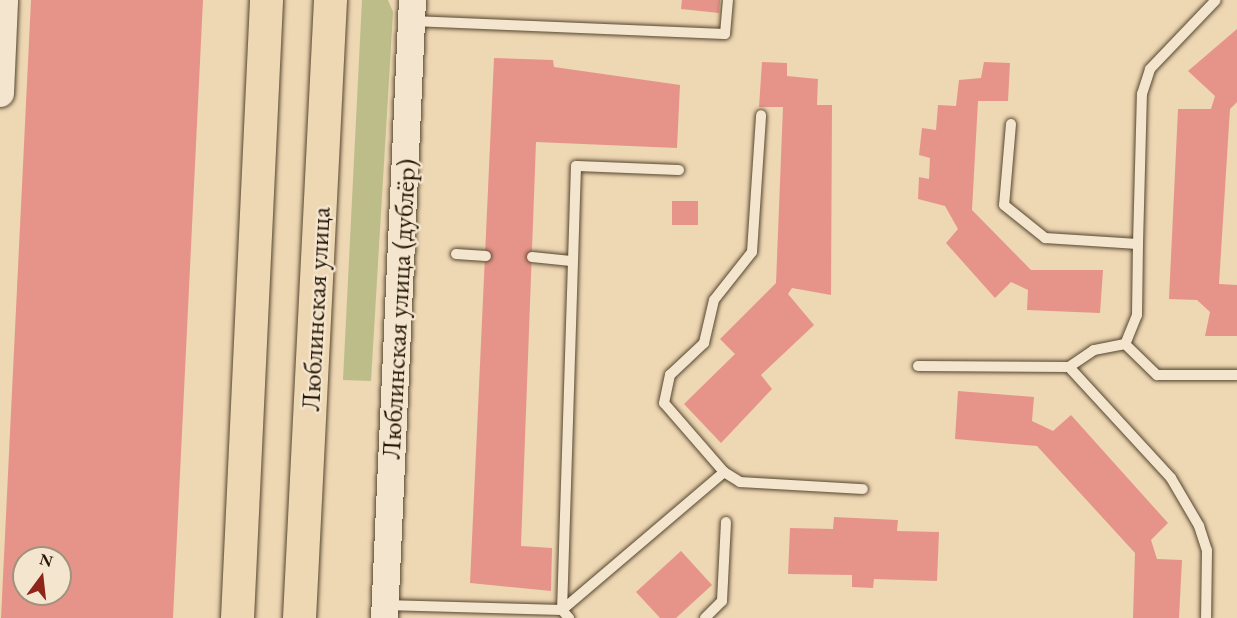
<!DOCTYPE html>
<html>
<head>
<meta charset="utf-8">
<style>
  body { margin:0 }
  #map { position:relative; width:1237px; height:618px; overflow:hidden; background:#eed7b3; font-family:"EB Garamond",serif }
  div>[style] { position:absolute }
  .green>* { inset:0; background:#bdbd89 }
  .building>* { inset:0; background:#e69489; transform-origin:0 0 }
  .roads { filter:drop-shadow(0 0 2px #564630) drop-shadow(0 0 2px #564630) }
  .service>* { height:10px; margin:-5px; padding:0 5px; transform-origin:5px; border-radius:5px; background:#f4e5ce }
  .tertiary>* { height:27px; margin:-13.5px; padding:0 13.5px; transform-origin:13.5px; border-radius:13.5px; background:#f4e5ce }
  .primary>* { height:33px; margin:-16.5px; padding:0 16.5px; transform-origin:16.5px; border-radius:16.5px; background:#eed7b3 }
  span { translate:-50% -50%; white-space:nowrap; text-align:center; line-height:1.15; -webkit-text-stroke:5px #f4e5ce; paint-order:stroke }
  .street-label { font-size:27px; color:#241505 }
  .north { position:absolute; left:12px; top:546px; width:60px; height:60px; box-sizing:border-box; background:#f4e5ce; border:2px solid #a1927e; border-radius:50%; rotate:15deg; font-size:16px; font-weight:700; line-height:24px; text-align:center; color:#241505 }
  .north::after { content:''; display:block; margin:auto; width:21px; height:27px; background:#8f2418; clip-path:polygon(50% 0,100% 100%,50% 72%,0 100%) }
</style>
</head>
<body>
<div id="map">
  <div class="green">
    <i style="clip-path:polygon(362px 0,388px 0,393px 12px,371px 381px,343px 380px)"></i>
  </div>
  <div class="building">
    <i style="clip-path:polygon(evenodd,31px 0,203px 0,173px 618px,1px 618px,31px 0,24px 558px,60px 558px,60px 594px,24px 594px,24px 558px)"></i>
    <i style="clip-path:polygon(682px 0,720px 0,719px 13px,681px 9px)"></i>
    <i style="clip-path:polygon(1237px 29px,1237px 102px,1230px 109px,1219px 284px,1237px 285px,1237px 336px,1205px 336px,1210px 312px,1197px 300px,1169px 299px,1178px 109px,1211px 109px,1215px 96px,1188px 71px)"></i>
    <i style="clip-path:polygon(494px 58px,553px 60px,554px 67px,680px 85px,677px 148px,536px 142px,521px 546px,552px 548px,551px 591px,470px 583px)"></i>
    <i style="clip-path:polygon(762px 62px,787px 63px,787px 76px,818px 79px,817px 105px,832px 105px,831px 295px,792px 288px,788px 294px,814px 325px,761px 375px,772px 389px,721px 443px,684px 404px,735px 354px,720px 339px,776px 283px,783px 107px,759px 107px)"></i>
    <i style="clip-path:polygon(984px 62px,1010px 63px,1008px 101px,978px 101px,972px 210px,1031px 270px,1103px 270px,1100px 313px,1027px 310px,1028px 290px,1011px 282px,995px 298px,946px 243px,958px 229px,945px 206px,918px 199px,919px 177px,929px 179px,930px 158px,919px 155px,922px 128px,936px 130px,938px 105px,956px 106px,959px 80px,981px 78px)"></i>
    <i style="left:672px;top:201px;width:26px;height:24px"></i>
    <i style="clip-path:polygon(958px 391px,1034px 397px,1032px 421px,1053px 431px,1071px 415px,1168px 523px,1151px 540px,1157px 559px,1182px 560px,1179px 618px,1133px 618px,1135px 553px,1037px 446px,955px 439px)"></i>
    <i style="clip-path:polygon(834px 517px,898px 520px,897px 531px,939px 532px,937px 581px,874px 579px,873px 588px,852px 587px,852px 575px,788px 574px,790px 528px,833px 529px)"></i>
    <i style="clip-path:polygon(681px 551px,712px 585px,676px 618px,660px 618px,636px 592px)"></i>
  </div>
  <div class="roads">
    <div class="service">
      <i style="left:412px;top:21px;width:313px;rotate:2.4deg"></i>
      <i style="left:725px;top:34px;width:34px;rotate:-85deg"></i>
      <i style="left:1011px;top:124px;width:81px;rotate:94.9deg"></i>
      <i style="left:1004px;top:205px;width:53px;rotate:38.8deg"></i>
      <i style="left:1045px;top:238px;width:93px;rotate:3.7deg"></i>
      <i style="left:1138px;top:244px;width:71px;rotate:90.8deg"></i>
      <i style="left:1137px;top:315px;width:31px;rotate:112deg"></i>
      <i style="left:1125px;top:344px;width:32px;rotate:169deg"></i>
      <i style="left:1094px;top:350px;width:30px;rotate:146deg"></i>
      <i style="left:679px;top:170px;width:103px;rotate:-177.8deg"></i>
      <i style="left:576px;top:166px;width:444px;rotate:91.8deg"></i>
      <i style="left:562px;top:610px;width:213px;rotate:-40.4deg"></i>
      <i style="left:724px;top:472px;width:19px;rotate:32deg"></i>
      <i style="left:740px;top:482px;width:123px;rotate:3.3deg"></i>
      <i style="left:1138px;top:244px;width:150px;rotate:-88.5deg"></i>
      <i style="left:1142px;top:94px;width:26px;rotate:-72deg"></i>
      <i style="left:1150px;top:69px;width:95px;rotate:-46.3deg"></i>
      <i style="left:456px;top:254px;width:30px;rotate:4deg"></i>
      <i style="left:532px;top:257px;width:39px;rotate:6deg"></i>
      <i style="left:1125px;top:344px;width:45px;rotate:44.1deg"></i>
      <i style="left:1157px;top:375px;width:80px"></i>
      <i style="left:918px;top:366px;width:151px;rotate:0.4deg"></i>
      <i style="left:1069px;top:367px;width:151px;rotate:47.4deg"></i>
      <i style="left:1171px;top:478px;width:56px;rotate:59.7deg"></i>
      <i style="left:1199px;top:526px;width:25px;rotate:72deg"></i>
      <i style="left:1207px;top:550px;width:68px;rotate:90.8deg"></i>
      <i style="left:724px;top:472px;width:91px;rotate:-131deg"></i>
      <i style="left:664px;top:403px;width:29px;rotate:-78deg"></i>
      <i style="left:670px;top:375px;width:47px;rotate:-43.3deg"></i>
      <i style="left:704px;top:343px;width:44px;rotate:-76.9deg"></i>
      <i style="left:714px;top:300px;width:61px;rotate:-51.6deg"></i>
      <i style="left:752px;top:252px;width:137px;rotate:-86.2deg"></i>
      <i style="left:385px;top:605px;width:177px;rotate:1.6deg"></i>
      <i style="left:562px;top:610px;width:11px;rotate:49deg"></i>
      <i style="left:705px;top:618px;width:24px;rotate:-45deg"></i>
      <i style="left:722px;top:601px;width:79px;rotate:-87.1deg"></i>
    </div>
    <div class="tertiary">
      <i style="left:0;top:93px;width:93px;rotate:-87.5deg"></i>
      <i style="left:384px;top:618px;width:619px;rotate:-87.41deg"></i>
    </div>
    <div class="primary">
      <i style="left:237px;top:618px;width:619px;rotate:-87.31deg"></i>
      <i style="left:299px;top:618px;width:619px;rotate:-87.13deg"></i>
    </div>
  </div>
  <div class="street-label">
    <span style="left:315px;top:309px;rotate:-87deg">Люблинская улица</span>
    <span style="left:398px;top:309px;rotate:-87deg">Люблинская улица (дублёр)</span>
  </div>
  <div class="north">N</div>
</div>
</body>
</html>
